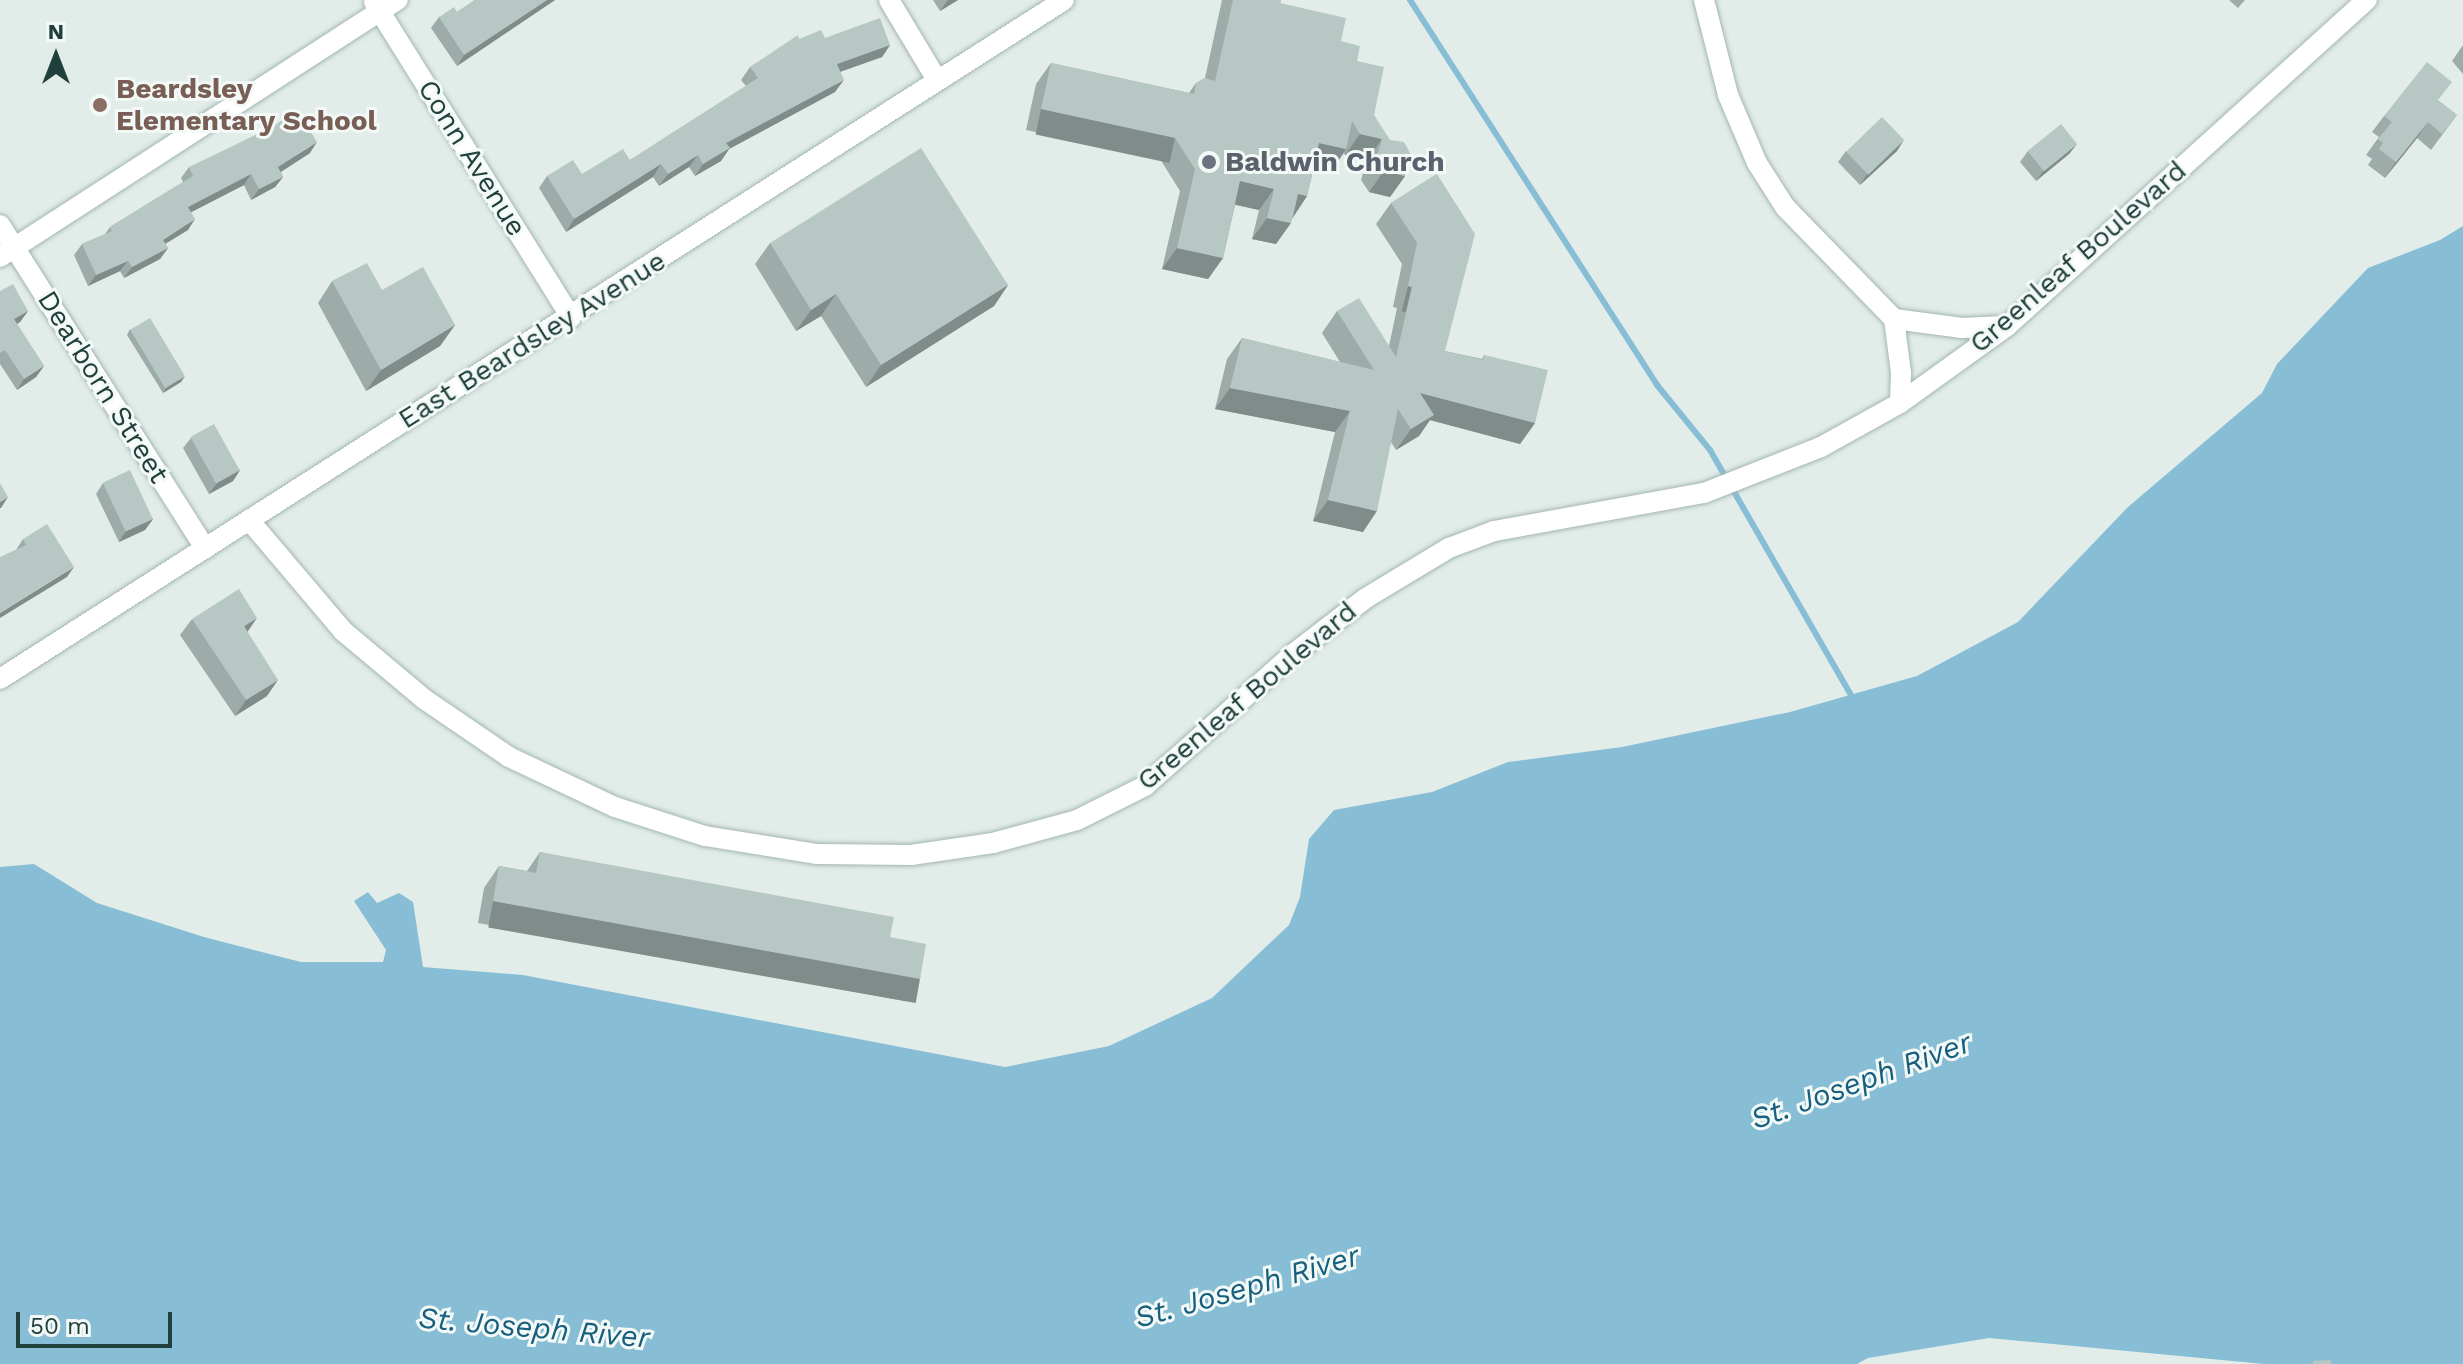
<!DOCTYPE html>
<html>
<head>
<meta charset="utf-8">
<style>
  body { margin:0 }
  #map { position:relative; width:2463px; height:1364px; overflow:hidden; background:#e2edea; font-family:"Work Sans",sans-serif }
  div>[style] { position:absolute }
  .water>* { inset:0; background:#87bed5 }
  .stream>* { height:6px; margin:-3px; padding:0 3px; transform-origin:3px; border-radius:3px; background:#87bed5 }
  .roads { filter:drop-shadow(0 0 2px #a4b6b2) drop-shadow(0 0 2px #a4b6b2) }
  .minor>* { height:20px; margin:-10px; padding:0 10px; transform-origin:10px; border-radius:10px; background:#fff }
  .wall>* { inset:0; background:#9daca9 }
  .shaded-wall>* { inset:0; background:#808c89; transform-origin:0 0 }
  .building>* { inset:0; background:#b7c8c4; transform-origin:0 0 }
  .dots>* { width:22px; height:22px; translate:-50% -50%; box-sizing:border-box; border:4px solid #f3f9f7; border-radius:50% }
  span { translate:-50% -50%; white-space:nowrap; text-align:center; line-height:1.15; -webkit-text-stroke:6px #f3f9f7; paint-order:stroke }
  .education-label { font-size:28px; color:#785e54; font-weight:700 }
  .left { translate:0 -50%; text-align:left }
  .street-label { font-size:28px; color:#21403c }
  .worship-label { font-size:28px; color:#5b616d; font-weight:700 }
  .water-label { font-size:30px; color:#175f7f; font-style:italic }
  .north { position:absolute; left:16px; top:16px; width:80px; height:80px; -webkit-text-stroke:6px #f3f9f7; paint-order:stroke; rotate:0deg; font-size:22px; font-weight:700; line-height:32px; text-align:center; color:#21403c }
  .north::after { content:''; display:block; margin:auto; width:28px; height:36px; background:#21403c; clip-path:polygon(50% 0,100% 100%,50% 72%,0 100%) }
  .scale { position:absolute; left:16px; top:1312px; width:156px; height:36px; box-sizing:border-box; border:4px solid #21403c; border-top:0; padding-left:10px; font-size:24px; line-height:28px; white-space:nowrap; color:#21403c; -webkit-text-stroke:6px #f3f9f7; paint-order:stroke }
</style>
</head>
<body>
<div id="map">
  <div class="water">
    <i style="clip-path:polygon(2463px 226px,2463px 1364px,2264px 1364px,1989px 1338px,1868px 1358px,1857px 1364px,0 1364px,0 867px,34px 864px,97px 903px,204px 937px,301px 962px,383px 962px,386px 950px,354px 901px,368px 892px,377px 903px,399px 893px,413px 902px,423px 967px,523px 975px,1005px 1067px,1109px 1046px,1212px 998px,1289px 925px,1300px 897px,1309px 839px,1334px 810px,1432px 792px,1508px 762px,1622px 747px,1790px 712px,1917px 676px,2018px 622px,2128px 507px,2262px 393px,2277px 364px,2368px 268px,2440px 240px)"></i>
  </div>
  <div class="stream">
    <i style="left:1410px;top:0;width:457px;rotate:57.3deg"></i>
    <i style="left:1657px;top:385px;width:84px;rotate:50.8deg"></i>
    <i style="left:1710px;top:450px;width:283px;rotate:60.1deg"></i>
  </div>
  <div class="roads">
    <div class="minor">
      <i style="left:889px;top:0;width:93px;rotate:59deg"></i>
      <i style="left:1704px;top:0;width:98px;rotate:75.8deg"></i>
      <i style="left:1728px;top:95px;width:74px;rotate:66.9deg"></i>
      <i style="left:1757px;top:163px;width:52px;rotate:57.5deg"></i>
      <i style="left:1785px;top:207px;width:156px;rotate:45.8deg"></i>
      <i style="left:1894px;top:319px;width:54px;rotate:82.6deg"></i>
      <i style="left:1901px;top:373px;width:30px;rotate:92deg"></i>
      <i style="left:374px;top:2px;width:372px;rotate:58deg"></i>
      <i style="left:0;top:225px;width:383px;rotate:57.6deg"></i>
      <i style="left:0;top:257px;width:474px;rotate:-32.9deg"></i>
      <i style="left:1894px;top:319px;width:69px;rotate:7.5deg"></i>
      <i style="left:1962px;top:328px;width:43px;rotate:-2.7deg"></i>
      <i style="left:249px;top:520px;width:145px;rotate:49.7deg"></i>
      <i style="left:343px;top:631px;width:106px;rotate:40deg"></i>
      <i style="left:424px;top:699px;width:103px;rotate:34.3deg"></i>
      <i style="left:509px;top:757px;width:117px;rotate:25.3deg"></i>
      <i style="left:615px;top:807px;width:95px;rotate:17.9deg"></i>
      <i style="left:705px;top:836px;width:114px;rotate:9.1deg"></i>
      <i style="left:818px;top:854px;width:93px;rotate:0.6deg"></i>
      <i style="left:911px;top:855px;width:83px;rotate:-8.3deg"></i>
      <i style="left:993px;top:843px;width:87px;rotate:-15.3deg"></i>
      <i style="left:1077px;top:820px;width:76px;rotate:-26.6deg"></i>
      <i style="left:1145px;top:786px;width:197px;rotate:-41.7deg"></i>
      <i style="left:1292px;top:655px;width:93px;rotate:-37.6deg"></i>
      <i style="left:1366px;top:598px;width:97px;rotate:-31.1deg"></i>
      <i style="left:1449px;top:548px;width:48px;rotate:-20.7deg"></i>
      <i style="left:1494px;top:531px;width:213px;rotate:-10.3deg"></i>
      <i style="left:1704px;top:493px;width:126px;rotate:-21.5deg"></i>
      <i style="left:1821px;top:447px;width:90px;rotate:-29.1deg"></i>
      <i style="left:1900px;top:403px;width:132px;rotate:-35.7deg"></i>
      <i style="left:2007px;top:326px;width:486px;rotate:-42.2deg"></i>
      <i style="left:0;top:679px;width:1262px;rotate:-32.54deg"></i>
    </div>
  </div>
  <div class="wall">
    <i style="clip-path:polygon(475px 0,555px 0,457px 66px,431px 28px,439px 17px,457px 12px)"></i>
    <i style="clip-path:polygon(933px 0,958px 0,940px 11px)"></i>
    <i style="clip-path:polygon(1222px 0,1281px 0,1280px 3px,1341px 41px,1357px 61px,1374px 115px,1405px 176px,1390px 197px,1369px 192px,1361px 180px,1367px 160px,1345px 155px,1344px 153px,1331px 171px,1314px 167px,1307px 196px,1276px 244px,1252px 239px,1259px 210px,1235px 205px,1223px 258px,1208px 279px,1162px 269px,1180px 191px,1160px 159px,1026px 130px,1036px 84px,1051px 63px,1189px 93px,1196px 83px,1205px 78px)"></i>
    <i style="clip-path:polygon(2229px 0,2245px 0,2238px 8px)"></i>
    <i style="clip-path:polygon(825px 38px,890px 45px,882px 57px,840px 72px,835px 92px,729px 149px,721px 161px,695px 176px,689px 167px,659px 186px,653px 177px,566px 232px,539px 188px,547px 176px,582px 174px,630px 160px,746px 86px,741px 80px,750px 67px,799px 39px)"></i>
    <i style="clip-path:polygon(2463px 45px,2463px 74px,2452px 61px)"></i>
    <i style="clip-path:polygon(2439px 101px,2457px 115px,2431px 150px,2417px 138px,2385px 178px,2368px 165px,2372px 159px,2366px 155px,2379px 137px,2372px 132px,2384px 116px)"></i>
    <i style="clip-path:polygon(2077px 144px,2069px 154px,2036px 181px,2020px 162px,2028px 151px)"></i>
    <i style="clip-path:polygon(1846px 151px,1897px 151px,1860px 185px,1838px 162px)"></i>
    <i style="clip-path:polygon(310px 153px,281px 172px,283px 177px,275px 187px,251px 200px,244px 185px,191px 212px,188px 230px,165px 244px,168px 248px,160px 259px,124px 278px,120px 271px,88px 286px,74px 255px,82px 244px,105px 234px,110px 227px,183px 182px,181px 178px,189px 167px)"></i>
    <i style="clip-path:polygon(1437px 174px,1445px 351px,1482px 359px,1484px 355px,1535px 423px,1520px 444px,1430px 420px,1419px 436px,1396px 450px,1391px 442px,1363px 532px,1313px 521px,1335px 432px,1215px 409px,1227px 359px,1242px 338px,1340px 362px,1322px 333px,1337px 311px,1389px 346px,1397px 308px,1393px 307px,1402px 264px,1376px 224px,1391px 203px)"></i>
    <i style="clip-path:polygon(770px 243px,1008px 285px,994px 306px,866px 387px,821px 316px,796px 331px,755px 264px)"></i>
    <i style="clip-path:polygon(332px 281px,382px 290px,455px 325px,440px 346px,366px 391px,318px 303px)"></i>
    <i style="clip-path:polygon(0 291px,28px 311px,20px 322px,17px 324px,44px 366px,36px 377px,17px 390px,0 364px)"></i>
    <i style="clip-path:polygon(130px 329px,181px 382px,163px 393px,127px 335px)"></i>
    <i style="clip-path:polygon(191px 438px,240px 470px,233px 481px,209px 494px,183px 448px)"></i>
    <i style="clip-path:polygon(103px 483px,153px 519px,145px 530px,119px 542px,96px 494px)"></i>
    <i style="clip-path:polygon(23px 539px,67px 577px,16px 550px)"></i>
    <i style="clip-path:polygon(192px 619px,267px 696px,235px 716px,180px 635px)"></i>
    <i style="clip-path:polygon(540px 852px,890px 937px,905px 1001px,478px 923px,484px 888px,499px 866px,527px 871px)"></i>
  </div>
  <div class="shaded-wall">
    <i style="clip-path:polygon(547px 0,555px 0,457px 66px,464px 55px)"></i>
    <i style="clip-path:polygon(948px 0,958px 0,940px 11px)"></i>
    <i style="clip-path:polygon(890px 45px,882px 57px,828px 76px,837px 64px)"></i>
    <i style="clip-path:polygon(844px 80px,835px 92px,729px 149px,721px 161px,695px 176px,703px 164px,726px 143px)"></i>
    <i style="left:1041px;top:109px;width:137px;height:26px;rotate:12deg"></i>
    <i style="clip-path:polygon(2428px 122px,2417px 138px,2385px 178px,2396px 162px)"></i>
    <i style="clip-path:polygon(1360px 134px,1382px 139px,1367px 160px,1345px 155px)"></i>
    <i style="clip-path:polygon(1904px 140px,1897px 151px,1860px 185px,1867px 174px)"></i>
    <i style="clip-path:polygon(317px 142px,310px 153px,271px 178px,278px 167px)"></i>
    <i style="clip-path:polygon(1319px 143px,1346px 149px,1331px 171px,1304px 164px)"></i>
    <i style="clip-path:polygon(2077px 144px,2069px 154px,2036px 181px,2044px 170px)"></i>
    <i style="clip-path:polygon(698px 155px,689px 167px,659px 186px,668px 174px)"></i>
    <i style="clip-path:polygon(661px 164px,653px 177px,566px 232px,574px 219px)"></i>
    <i style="clip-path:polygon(1384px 171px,1405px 176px,1390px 197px,1369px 192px)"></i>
    <i style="clip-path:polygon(251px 174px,244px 185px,180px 218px,188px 207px)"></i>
    <i style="clip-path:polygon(283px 177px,275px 187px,251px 200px,259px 189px)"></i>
    <i style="clip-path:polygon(1240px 181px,1274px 189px,1259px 210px,1225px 202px)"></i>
    <i style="clip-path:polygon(1298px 194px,1307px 196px,1293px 217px)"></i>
    <i style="clip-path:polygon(1267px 218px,1291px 223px,1276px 244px,1252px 239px)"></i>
    <i style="clip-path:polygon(195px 219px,188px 230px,155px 250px,163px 240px)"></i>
    <i style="clip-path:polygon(168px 248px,160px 259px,124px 278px,132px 267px)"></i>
    <i style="clip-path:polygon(1177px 248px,1223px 258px,1208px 279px,1162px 269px)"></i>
    <i style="clip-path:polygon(128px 261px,120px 271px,88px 286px,96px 275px)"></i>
    <i style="clip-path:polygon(1008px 285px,994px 306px,866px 387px,881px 365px)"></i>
    <i style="left:1408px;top:286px;width:4px;height:26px;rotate:14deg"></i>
    <i style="clip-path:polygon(836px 294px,821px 316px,796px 331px,811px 310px)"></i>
    <i style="clip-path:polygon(28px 311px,20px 322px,6px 330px,14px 319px)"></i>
    <i style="clip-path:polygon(455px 325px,440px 346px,366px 391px,381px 370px)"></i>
    <i style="clip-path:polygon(44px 366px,36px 377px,17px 390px,24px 379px)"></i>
    <i style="clip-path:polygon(185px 376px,181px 382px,163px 393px,167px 387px)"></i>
    <i style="clip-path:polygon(1230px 388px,1350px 411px,1335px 432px,1215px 409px)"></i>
    <i style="clip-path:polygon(1420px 393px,1535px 423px,1520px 444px,1430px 420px,1419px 436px,1396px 450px,1411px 429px)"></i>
    <i style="clip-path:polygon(240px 470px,233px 481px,209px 494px,217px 483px)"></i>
    <i style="clip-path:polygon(8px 497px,1px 508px,0 508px,0 502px)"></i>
    <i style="clip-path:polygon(1328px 500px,1377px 511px,1363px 532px,1313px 521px)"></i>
    <i style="clip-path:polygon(153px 519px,145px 530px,119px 542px,126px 531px)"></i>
    <i style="clip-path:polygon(74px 567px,67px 577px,0 618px,0 613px)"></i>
    <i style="clip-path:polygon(257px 618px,246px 634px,244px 626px)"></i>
    <i style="clip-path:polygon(278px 680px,267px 696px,235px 716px,246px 700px)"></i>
    <i style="left:493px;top:901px;width:434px;height:27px;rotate:10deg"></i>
  </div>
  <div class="building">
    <i style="clip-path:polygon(475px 0,547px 0,464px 55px,439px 17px,454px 7px,457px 12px)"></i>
    <i style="clip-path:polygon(1233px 0,1281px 0,1280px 3px,1346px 18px,1341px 41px,1360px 46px,1357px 61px,1384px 67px,1374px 115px,1390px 140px,1404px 142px,1410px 153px,1405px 176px,1384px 171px,1376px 159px,1382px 139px,1360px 134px,1352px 121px,1346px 149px,1319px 143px,1307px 196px,1298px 194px,1291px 223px,1267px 218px,1274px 189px,1240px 181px,1223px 258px,1177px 248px,1195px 169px,1175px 138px,1041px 109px,1051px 63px,1194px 94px,1196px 83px,1205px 78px,1215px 81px)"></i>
    <i style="clip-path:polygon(880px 18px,890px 45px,837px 64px,844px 80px,726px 143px,730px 148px,703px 164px,698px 155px,668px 174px,661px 164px,574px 219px,547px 176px,573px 160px,582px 174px,623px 149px,630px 160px,758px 78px,750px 67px,798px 35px,799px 39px,821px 30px,825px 38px)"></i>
    <i style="clip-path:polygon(2427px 62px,2452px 82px,2438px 100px,2457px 115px,2442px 134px,2428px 122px,2396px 162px,2379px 149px,2383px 143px,2378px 139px,2392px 122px,2384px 116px)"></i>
    <i style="clip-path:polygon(297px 110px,317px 142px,278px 167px,283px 177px,259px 189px,251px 174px,188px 207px,195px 219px,163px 240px,168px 248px,132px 267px,128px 261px,96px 275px,82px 244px,112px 231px,110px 227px,193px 176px,189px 167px,272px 127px)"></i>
    <i style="left:1882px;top:117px;width:32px;height:50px;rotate:46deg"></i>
    <i style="left:2061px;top:124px;width:26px;height:43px;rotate:51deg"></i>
    <i style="clip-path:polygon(921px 148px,1008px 285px,881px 365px,836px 294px,811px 310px,770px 243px)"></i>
    <i style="clip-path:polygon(1437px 174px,1475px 234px,1445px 351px,1483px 360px,1484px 355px,1548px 370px,1535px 423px,1420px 393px,1434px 415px,1411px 429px,1398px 409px,1377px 511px,1328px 500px,1350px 411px,1230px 388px,1242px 338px,1374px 370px,1337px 311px,1359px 298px,1396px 357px,1412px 287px,1408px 286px,1417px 243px,1391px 203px)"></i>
    <i style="clip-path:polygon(367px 263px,382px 290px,423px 267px,455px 325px,381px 370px,332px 281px)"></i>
    <i style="clip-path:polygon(13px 284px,28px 311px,14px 319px,44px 366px,24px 379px,5px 350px,0 353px,0 291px)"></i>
    <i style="left:150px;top:318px;width:68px;height:23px;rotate:59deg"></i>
    <i style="left:214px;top:424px;width:53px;height:27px;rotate:61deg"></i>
    <i style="left:130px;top:470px;width:54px;height:30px;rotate:65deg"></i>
    <i style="clip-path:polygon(0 483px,8px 497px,0 502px)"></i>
    <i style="clip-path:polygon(47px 524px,74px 567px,0 613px,0 557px,26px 545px,23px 539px)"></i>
    <i style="clip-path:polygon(239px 589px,257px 618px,244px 626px,278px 680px,246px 700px,192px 619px)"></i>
    <i style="clip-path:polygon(540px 852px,894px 917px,890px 937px,926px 944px,920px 979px,493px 901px,499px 866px,536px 873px)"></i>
    <i style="clip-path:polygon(2331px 1360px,2331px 1364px,2313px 1364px,2313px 1361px)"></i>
  </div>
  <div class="dots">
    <i style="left:100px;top:105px;background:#8d6e63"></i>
    <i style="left:1209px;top:162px;background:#6b7280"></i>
  </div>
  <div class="education-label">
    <span class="left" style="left:116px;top:105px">Beardsley<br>Elementary School</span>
  </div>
  <div class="street-label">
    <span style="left:472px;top:158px;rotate:58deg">Conn Avenue</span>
    <span style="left:2078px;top:257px;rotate:-41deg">Greenleaf Boulevard</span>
    <span style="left:532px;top:340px;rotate:-32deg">East Beardsley Avenue</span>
    <span style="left:103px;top:387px;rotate:58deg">Dearborn Street</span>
    <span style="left:1247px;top:696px;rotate:-40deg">Greenleaf Boulevard</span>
  </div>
  <div class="worship-label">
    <span class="left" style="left:1225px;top:162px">Baldwin Church</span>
  </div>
  <div class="water-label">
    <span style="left:1861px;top:1081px;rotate:-20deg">St. Joseph River</span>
    <span style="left:1247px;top:1287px;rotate:-16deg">St. Joseph River</span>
    <span style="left:534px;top:1328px;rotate:5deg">St. Joseph River</span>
  </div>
  <div class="north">N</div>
  <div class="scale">50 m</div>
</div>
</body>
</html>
